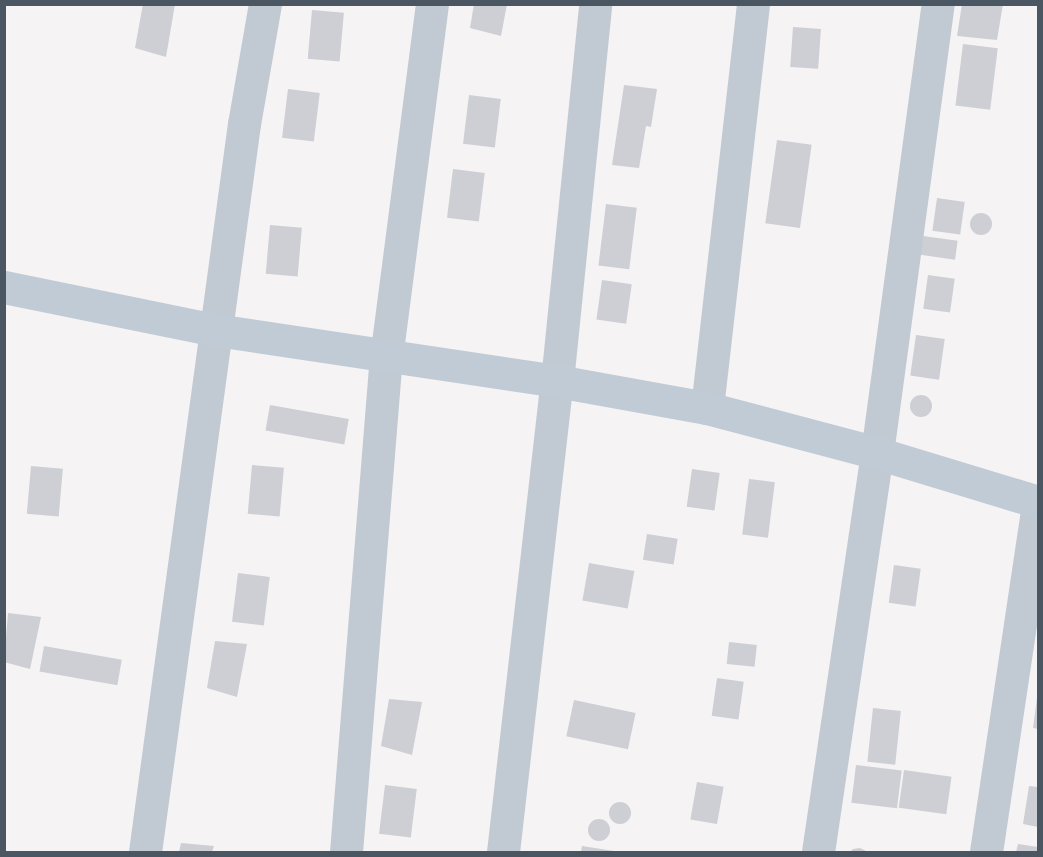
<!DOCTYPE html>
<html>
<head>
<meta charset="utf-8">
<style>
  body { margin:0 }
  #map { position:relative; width:1043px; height:857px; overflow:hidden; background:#f5f3f3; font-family:"Open Sans",sans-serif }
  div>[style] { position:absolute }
  .building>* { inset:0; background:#cdcfd5; transform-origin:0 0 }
  .round { border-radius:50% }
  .street>* { height:33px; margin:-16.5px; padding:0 16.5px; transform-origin:16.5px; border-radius:16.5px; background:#c1cad2 }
  .secondary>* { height:33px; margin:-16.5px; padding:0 16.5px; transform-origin:16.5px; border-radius:16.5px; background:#c1cbd6 }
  span { translate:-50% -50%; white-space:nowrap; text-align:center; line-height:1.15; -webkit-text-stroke:6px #fff; paint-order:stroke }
  .frame { position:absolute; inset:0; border:6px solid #4a5661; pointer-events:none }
</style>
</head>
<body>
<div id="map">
  <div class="building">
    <i style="clip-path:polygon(143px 4px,175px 4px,166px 57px,135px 48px)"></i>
    <i style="clip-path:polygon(474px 4px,507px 4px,501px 36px,470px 28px)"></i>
    <i style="clip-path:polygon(962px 4px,1003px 4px,997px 40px,957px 36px)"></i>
    <i style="left:312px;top:10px;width:32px;height:49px;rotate:5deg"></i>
    <i style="left:793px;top:27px;width:28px;height:40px;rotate:4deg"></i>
    <i style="left:963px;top:44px;width:35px;height:62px;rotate:7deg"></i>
    <i style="clip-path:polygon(624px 85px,657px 89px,651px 127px,646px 126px,639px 168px,612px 165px)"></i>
    <i style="left:288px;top:89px;width:32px;height:49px;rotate:7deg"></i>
    <i style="left:469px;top:95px;width:32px;height:49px;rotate:7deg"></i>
    <i style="left:777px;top:140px;width:35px;height:84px;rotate:8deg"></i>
    <i style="left:453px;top:169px;width:32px;height:49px;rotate:7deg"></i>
    <i style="left:937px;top:198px;width:28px;height:33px;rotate:8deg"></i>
    <i style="left:606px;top:204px;width:31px;height:62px;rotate:7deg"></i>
    <i class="round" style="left:970px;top:213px;width:22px;height:22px"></i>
    <i style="left:270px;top:225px;width:32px;height:49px;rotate:5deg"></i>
    <i style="left:923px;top:236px;width:35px;height:19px;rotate:8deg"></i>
    <i style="left:928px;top:275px;width:27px;height:34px;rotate:8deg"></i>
    <i style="left:602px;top:280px;width:30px;height:40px;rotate:8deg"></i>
    <i style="left:916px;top:335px;width:29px;height:41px;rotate:8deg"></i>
    <i class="round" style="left:910px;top:395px;width:22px;height:22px"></i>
    <i style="left:270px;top:405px;width:80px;height:26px;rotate:10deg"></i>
    <i style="left:252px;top:465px;width:32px;height:49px;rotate:5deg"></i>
    <i style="left:31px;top:466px;width:32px;height:48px;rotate:5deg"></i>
    <i style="left:692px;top:469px;width:28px;height:38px;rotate:8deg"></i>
    <i style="left:749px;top:479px;width:26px;height:56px;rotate:7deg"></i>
    <i style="left:647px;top:534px;width:31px;height:26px;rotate:9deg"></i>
    <i style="left:589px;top:563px;width:46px;height:38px;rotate:10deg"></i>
    <i style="left:894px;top:565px;width:27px;height:38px;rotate:8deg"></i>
    <i style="left:238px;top:573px;width:32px;height:49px;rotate:7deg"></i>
    <i style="clip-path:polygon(8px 613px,41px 617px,30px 669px,4px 662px)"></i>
    <i style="clip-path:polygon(215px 641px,247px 644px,237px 697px,207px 688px)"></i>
    <i style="left:729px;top:642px;width:28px;height:22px;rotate:6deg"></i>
    <i style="left:44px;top:646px;width:79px;height:26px;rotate:10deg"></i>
    <i style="left:717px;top:678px;width:27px;height:38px;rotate:8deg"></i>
    <i style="clip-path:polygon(1037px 698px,1038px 698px,1038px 729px,1033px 728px)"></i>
    <i style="clip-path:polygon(389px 699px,422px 702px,412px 755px,381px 746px)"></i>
    <i style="left:574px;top:700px;width:63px;height:37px;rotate:12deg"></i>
    <i style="left:873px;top:708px;width:28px;height:54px;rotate:6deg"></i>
    <i style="left:856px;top:765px;width:46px;height:38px;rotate:7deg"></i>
    <i style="left:904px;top:770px;width:48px;height:38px;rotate:8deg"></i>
    <i style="left:697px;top:782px;width:27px;height:38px;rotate:10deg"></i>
    <i style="left:385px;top:785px;width:32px;height:49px;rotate:7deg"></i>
    <i style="clip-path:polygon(1029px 786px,1038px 787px,1038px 827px,1023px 824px)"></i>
    <i class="round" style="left:609px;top:802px;width:22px;height:22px"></i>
    <i class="round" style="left:588px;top:819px;width:22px;height:22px"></i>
    <i style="clip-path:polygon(181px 843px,214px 846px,212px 852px,179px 852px)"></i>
    <i style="clip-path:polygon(1018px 844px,1038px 847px,1038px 852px,1016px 852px)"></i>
    <i style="clip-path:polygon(582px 846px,614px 851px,613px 852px,581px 852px)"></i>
    <i style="clip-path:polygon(860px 848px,868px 852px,850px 852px,853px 849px)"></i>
  </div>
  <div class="street">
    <i style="left:707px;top:408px;width:407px;rotate:-83.5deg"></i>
    <i style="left:145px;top:852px;width:735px;rotate:-82.26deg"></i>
    <i style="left:244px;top:124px;width:122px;rotate:-80.1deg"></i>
    <i style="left:346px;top:852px;width:496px;rotate:-85.4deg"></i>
    <i style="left:386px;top:358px;width:357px;rotate:-82.6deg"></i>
    <i style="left:503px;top:852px;width:474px;rotate:-83.5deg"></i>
    <i style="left:557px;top:381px;width:379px;rotate:-84.2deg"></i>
    <i style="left:818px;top:852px;width:403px;rotate:-81.6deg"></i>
    <i style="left:877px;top:453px;width:453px;rotate:-82.3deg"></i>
    <i style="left:986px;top:852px;width:354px;rotate:-81.5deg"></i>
  </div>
  <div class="secondary">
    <i style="left:4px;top:287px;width:216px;rotate:11.5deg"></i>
    <i style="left:216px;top:330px;width:345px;rotate:8.5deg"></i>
    <i style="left:557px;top:381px;width:152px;rotate:10.2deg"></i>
    <i style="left:707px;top:408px;width:176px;rotate:14.8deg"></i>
    <i style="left:877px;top:453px;width:168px;rotate:16.9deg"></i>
  </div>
  <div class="frame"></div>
</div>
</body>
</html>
